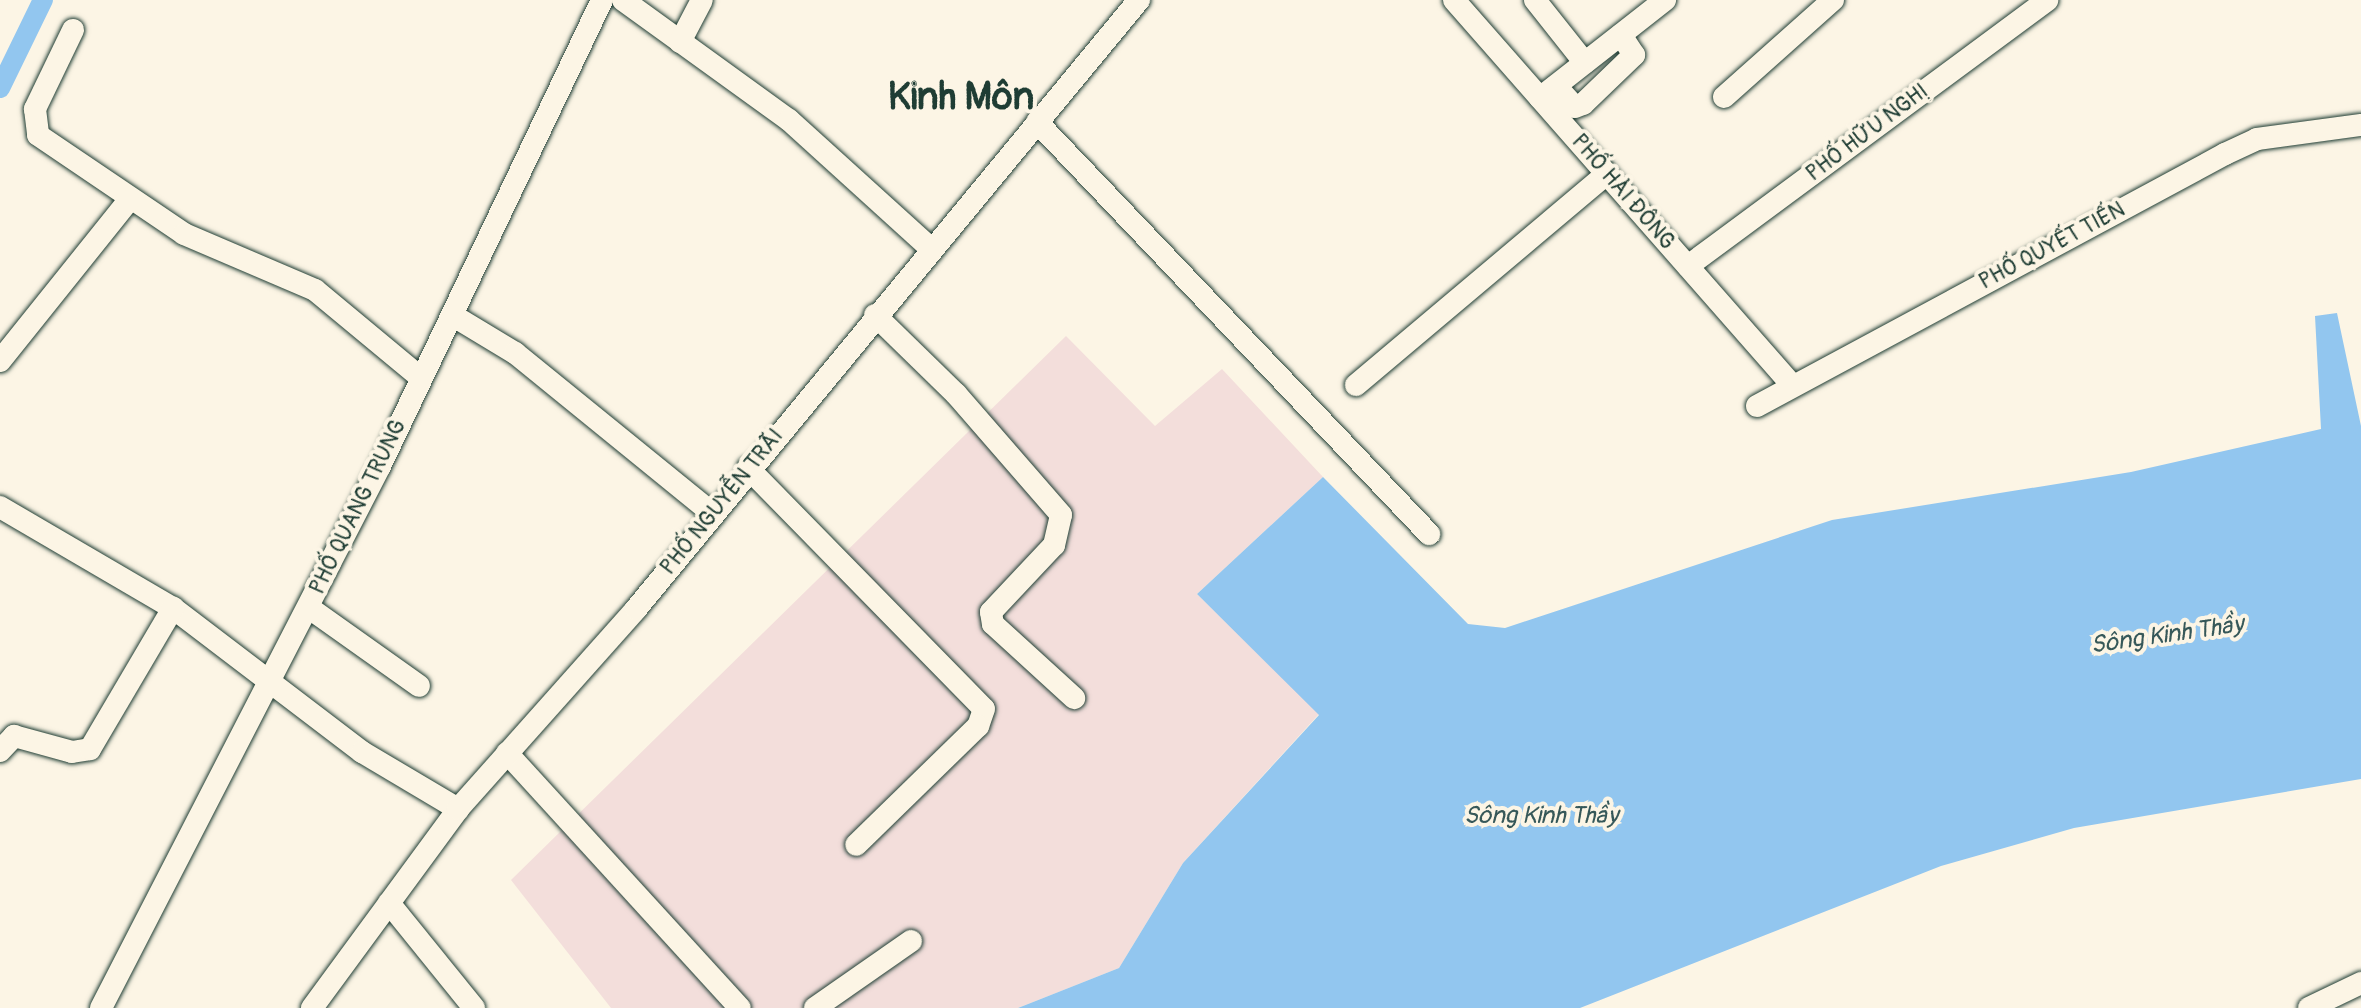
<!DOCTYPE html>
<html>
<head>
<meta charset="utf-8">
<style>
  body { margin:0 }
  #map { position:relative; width:2361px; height:1008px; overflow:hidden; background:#fcf5e5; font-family:Pangolin,sans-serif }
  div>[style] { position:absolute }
  .built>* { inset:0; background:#f3dedb }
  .water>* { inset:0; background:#92c6ef }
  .canal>* { height:20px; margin:-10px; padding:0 10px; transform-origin:10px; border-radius:10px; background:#92c6ef }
  .roads { filter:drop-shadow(0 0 2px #1f3d34) drop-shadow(0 0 2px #1f3d34) }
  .minor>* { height:22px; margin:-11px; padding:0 11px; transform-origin:11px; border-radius:11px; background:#fcf5e5 }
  span { translate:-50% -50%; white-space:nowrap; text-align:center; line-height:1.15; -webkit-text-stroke:8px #fcf5e5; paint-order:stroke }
  .street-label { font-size:22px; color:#1f3d34 }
  .water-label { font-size:24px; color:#365859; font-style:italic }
  .town-label { font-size:38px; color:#1f3d34; font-weight:700 }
</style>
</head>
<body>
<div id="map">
  <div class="built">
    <i style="clip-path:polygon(1066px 336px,1155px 426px,1222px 369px,1323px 477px,1197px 594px,1319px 714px,1183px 863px,1119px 968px,1018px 1008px,611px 1008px,511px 880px)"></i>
  </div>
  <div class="water">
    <i style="clip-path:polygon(2337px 313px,2361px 426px,2361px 779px,2074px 828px,1941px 866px,1580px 1008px,1018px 1008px,1119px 968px,1183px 863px,1319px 715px,1197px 594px,1323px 477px,1468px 624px,1505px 628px,1832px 520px,2131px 472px,2321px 429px,2315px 316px)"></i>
  </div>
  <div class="canal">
    <i style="left:0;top:88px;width:98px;rotate:-64deg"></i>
  </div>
  <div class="roads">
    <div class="minor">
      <i style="left:623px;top:0;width:205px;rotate:35.9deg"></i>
      <i style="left:789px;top:120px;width:190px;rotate:42.2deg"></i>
      <i style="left:1454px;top:0;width:512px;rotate:48.72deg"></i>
      <i style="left:1535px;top:0;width:80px;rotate:51.6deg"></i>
      <i style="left:73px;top:30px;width:88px;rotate:115.7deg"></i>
      <i style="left:35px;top:109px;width:26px;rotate:83deg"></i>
      <i style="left:38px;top:135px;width:176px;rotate:34.1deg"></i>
      <i style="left:184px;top:234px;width:142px;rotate:23.1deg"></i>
      <i style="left:315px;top:290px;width:138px;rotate:39.7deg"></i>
      <i style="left:680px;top:42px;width:47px;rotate:-62.4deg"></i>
      <i style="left:1556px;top:86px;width:28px;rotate:48deg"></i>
      <i style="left:1575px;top:107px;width:9px;rotate:-21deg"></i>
      <i style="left:1583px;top:104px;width:71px;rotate:-43.9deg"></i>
      <i style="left:1634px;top:55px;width:24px;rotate:-123deg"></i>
      <i style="left:1724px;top:97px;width:146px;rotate:-41.7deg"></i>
      <i style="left:1540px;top:98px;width:159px;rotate:-38.1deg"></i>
      <i style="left:1037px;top:122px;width:569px;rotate:46.42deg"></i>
      <i style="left:1688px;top:266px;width:447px;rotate:-36.5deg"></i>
      <i style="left:452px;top:315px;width:74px;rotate:31.1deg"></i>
      <i style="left:515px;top:353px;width:254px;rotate:39.1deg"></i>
      <i style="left:875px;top:315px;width:113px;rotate:44.3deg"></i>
      <i style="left:956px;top:394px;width:160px;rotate:49deg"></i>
      <i style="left:1061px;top:515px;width:31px;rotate:103deg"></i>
      <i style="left:1054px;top:545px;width:92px;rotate:133.2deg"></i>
      <i style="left:991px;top:612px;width:12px;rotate:81deg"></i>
      <i style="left:993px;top:624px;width:110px;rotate:42.4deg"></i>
      <i style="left:0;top:361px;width:205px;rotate:-51.3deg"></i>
      <i style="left:1356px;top:385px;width:328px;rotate:-40.1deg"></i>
      <i style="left:1757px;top:406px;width:532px;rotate:-28.3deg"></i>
      <i style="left:2225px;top:154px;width:35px;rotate:-25deg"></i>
      <i style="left:2257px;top:139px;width:105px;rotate:-7.7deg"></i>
      <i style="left:748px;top:468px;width:337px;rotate:45.6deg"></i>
      <i style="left:984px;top:709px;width:18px;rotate:109deg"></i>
      <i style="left:978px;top:726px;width:170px;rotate:135.7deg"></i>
      <i style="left:0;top:507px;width:200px;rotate:30.3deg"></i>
      <i style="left:173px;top:608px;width:238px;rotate:37.3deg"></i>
      <i style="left:362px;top:752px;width:112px;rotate:30.7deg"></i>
      <i style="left:308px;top:607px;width:136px;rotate:35.4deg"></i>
      <i style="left:0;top:751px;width:21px;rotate:-47deg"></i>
      <i style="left:14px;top:736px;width:60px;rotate:15.4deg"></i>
      <i style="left:72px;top:752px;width:18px;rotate:-9deg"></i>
      <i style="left:90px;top:749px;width:164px;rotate:-59.5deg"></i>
      <i style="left:507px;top:753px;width:345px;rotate:47.6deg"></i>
      <i style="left:389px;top:903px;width:135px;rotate:51deg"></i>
      <i style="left:101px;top:1008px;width:610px;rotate:-62.76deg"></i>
      <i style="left:380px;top:466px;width:516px;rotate:-64.53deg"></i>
      <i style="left:312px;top:1008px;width:247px;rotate:-53.7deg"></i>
      <i style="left:458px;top:809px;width:268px;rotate:-48.3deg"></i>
      <i style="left:636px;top:609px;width:790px;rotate:-50.45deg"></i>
      <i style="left:815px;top:1008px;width:117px;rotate:-34.9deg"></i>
      <i style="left:2309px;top:1008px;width:58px;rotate:-25.7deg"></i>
    </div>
  </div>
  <div class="street-label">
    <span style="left:1867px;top:133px;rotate:-37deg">PHỐ HỮU NGHỊ</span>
    <span style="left:1623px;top:192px;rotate:49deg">PHỐ HẢI ĐÔNG</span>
    <span style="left:2052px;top:246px;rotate:-28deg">PHỐ QUYẾT TIẾN</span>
    <span style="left:722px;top:502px;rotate:-51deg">PHỐ NGUYỄN TRÃI</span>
    <span style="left:358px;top:507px;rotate:-64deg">PHỐ QUANG TRUNG</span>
  </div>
  <div class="water-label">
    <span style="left:2167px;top:635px;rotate:-8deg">Sông Kinh Thầy</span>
    <span style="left:1541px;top:816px">Sông Kinh Thầy</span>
  </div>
  <div class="town-label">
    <span style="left:961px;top:98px">Kinh Môn</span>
  </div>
</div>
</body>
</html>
